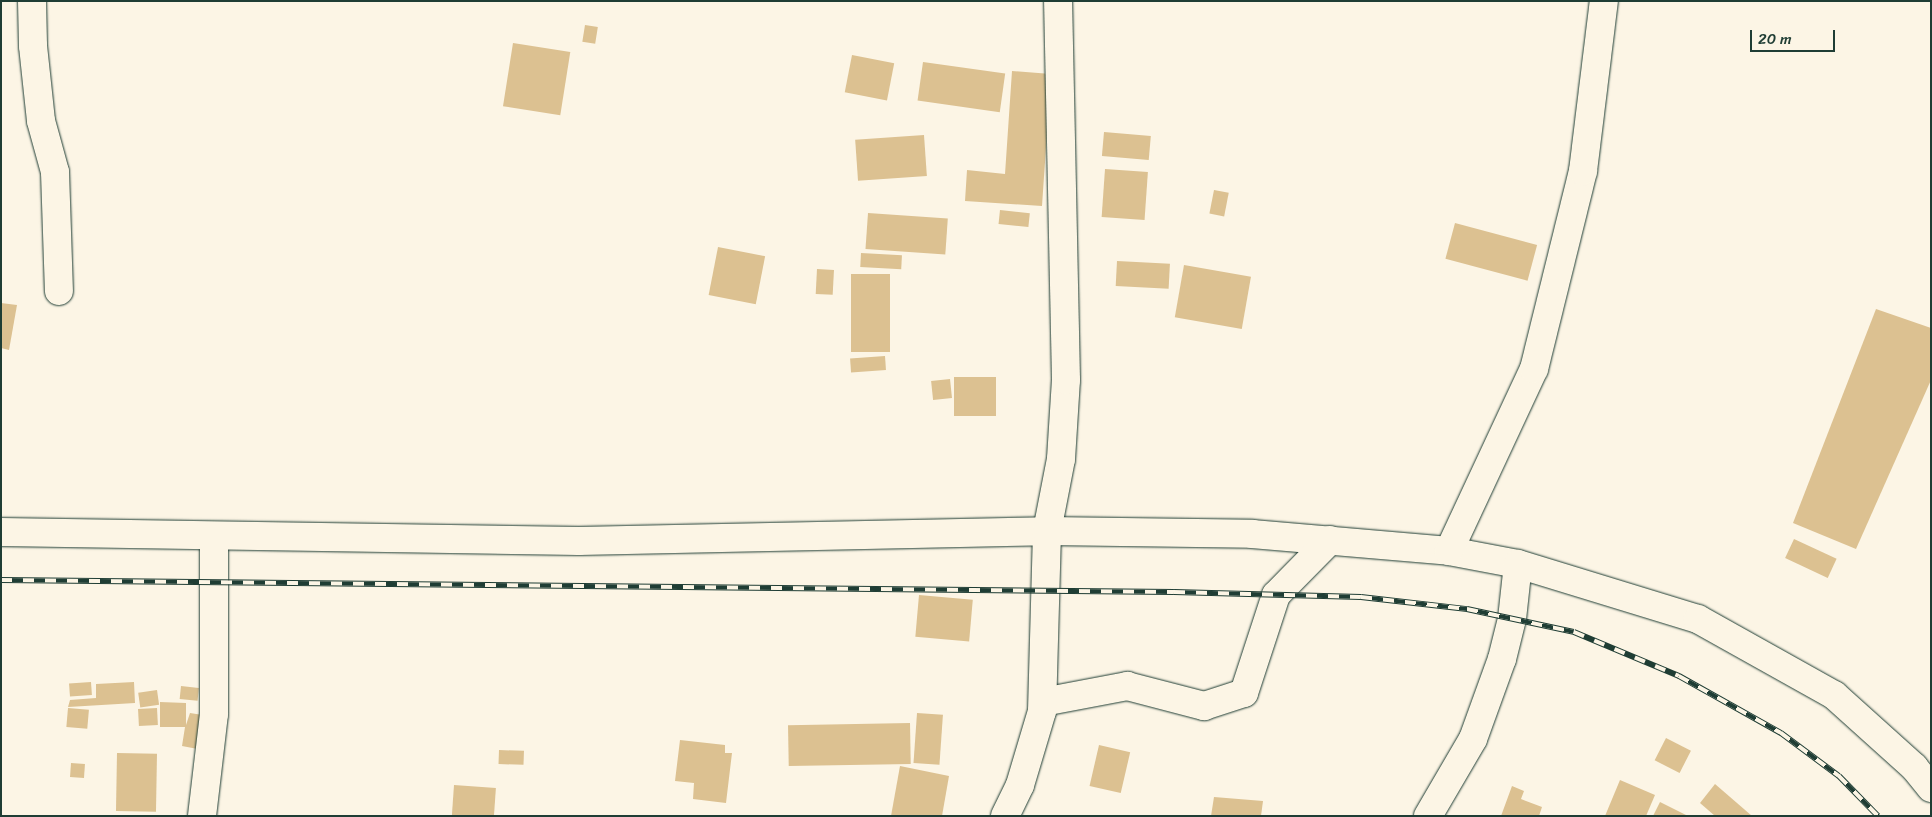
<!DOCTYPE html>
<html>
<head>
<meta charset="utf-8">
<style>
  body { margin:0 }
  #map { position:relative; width:1932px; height:817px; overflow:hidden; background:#fcf5e5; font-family:Sriracha,sans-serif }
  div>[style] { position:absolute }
  .building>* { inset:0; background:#dcc191; transform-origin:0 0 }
  .roads { filter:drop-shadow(0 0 1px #1f3d34) drop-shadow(0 0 1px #1f3d34) }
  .street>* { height:28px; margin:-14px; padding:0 14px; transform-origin:14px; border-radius:14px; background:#fcf5e5 }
  .rail>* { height:5.5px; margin-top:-2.75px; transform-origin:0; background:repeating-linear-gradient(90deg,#fcf5e5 0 11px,#1f3d34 0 22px); box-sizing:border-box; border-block:1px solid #1f3d34 }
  span { translate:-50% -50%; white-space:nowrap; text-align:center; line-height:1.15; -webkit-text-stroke:5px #fcf5e5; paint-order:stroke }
  .frame { position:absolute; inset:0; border:2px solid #1f3d34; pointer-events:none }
  .scale { position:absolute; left:1750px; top:30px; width:85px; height:22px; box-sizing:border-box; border:2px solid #1f3d34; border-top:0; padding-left:6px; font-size:15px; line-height:18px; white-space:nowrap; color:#1f3d34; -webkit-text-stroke:4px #fcf5e5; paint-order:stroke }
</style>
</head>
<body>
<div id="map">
  <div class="building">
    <i style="left:585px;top:25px;width:13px;height:17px;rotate:9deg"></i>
    <i style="left:513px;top:43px;width:58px;height:64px;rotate:9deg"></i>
    <i style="left:852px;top:55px;width:43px;height:38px;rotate:11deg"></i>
    <i style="left:923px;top:62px;width:83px;height:39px;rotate:8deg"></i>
    <i style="clip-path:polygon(1012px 71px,1051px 74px,1042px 206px,965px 201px,967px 170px,1005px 174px)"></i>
    <i style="left:1104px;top:132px;width:47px;height:24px;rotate:5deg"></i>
    <i style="left:924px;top:135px;width:41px;height:69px;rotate:86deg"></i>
    <i style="left:1105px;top:169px;width:43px;height:48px;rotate:4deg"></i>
    <i style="left:1214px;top:190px;width:15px;height:24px;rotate:11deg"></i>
    <i style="left:1000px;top:210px;width:30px;height:14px;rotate:6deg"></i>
    <i style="left:868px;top:213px;width:80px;height:36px;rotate:4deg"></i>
    <i style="left:1455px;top:223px;width:85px;height:37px;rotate:15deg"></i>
    <i style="left:718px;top:247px;width:48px;height:49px;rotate:11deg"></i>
    <i style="left:861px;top:253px;width:41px;height:14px;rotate:3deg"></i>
    <i style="left:1117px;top:261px;width:53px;height:25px;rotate:3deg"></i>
    <i style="left:1184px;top:265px;width:68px;height:53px;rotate:10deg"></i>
    <i style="left:817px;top:269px;width:17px;height:25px;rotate:3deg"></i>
    <i style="left:851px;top:274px;width:39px;height:78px"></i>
    <i style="clip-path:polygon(1px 303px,17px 305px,9px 350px,1px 348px)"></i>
    <i style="clip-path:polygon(1876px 309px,1931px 328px,1931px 380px,1856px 549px,1793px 523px)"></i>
    <i style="left:885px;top:356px;width:14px;height:35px;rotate:86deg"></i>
    <i style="left:954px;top:377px;width:42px;height:39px"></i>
    <i style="left:950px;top:379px;width:19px;height:19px;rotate:84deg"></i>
    <i style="left:1794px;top:539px;width:47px;height:21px;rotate:25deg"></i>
    <i style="left:919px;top:595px;width:54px;height:42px;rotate:5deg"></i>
    <i style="left:91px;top:682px;width:13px;height:22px;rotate:86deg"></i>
    <i style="clip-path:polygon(134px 682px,135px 703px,68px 707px,70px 700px,96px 698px,96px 684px)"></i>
    <i style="left:181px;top:686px;width:18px;height:13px;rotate:6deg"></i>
    <i style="left:157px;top:690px;width:15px;height:19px;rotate:82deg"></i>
    <i style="clip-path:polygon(160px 702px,186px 703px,186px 725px,190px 713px,209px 716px,203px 750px,182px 746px,185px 727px,160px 727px)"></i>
    <i style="left:68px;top:708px;width:21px;height:19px;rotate:5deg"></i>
    <i style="left:157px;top:708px;width:17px;height:19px;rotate:87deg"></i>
    <i style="left:917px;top:713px;width:26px;height:50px;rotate:4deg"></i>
    <i style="left:910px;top:723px;width:41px;height:122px;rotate:89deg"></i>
    <i style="left:1666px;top:738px;width:28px;height:25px;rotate:27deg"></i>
    <i style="clip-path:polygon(680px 740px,725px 745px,725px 753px,732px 753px,726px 803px,693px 799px,694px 783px,675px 781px)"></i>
    <i style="left:1099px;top:745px;width:32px;height:42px;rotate:13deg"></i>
    <i style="left:499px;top:750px;width:25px;height:14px;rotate:2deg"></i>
    <i style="left:117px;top:753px;width:40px;height:58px;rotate:1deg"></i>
    <i style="left:71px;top:763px;width:14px;height:14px;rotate:4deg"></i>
    <i style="clip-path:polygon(900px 766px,949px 776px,942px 816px,891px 816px)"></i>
    <i style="clip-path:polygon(1620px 780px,1655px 795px,1646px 816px,1605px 816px)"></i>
    <i style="clip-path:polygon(1715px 784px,1752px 816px,1715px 816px,1700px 803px)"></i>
    <i style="left:454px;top:785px;width:42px;height:30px;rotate:4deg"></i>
    <i style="clip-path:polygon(1512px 786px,1524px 791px,1521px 799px,1542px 807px,1539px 816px,1501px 816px)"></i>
    <i style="clip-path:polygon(1214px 797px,1263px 801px,1261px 816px,1211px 816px)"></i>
    <i style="clip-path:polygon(1660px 802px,1688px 816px,1653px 816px)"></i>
  </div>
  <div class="roads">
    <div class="street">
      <i style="left:32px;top:1px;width:45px;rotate:88.7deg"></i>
      <i style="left:33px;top:46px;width:75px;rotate:83.9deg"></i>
      <i style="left:41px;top:121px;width:53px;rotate:74.6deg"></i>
      <i style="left:55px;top:172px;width:119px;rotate:88.1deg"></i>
      <i style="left:1px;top:532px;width:578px;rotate:0.89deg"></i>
      <i style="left:579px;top:541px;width:468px;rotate:-1.2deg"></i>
      <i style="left:1047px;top:531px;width:205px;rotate:0.8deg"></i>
      <i style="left:1252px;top:534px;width:198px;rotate:4.9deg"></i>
      <i style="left:1449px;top:551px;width:70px;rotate:10.7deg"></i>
      <i style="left:1518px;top:564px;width:188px;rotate:17deg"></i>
      <i style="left:1698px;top:619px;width:156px;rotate:29.2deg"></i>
      <i style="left:1834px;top:695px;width:108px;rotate:42deg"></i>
      <i style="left:1914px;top:767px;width:27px;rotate:51deg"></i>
      <i style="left:1449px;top:551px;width:201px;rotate:-65deg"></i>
      <i style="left:1534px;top:369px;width:204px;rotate:-76.1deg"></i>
      <i style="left:1583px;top:171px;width:171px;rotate:-83deg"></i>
      <i style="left:1043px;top:702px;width:86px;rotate:-10.8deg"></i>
      <i style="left:1127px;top:686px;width:80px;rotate:14.6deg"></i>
      <i style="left:1204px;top:706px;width:42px;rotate:-18deg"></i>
      <i style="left:1244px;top:693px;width:103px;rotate:-71.9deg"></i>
      <i style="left:1276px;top:595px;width:77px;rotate:-45.5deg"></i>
      <i style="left:202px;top:816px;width:103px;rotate:-83.3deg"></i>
      <i style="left:214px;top:714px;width:178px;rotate:-90deg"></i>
      <i style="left:1005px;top:816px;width:34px;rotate:-64deg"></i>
      <i style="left:1020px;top:785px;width:77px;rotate:-73.4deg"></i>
      <i style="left:1042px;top:711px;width:180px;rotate:-88.4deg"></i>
      <i style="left:1047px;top:531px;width:73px;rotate:-79deg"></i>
      <i style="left:1061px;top:459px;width:79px;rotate:-86.4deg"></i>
      <i style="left:1066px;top:380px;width:379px;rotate:-91.2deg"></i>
      <i style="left:1428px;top:816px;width:89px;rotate:-59.7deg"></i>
      <i style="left:1473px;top:739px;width:85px;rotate:-70.1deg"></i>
      <i style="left:1502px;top:659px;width:41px;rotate:-76deg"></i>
      <i style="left:1512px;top:619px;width:55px;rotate:-83.8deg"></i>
    </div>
  </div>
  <div class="rail">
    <i style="left:1px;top:580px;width:1173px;rotate:0.59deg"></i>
    <i style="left:1174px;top:592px;width:187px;rotate:1.5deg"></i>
    <i style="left:1361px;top:597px;width:107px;rotate:6.5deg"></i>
    <i style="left:1467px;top:609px;width:109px;rotate:12.1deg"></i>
    <i style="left:1574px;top:632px;width:114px;rotate:22.7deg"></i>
    <i style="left:1679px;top:676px;width:117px;rotate:29.2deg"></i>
    <i style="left:1781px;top:733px;width:72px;rotate:36.6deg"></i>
    <i style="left:1839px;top:776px;width:56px;rotate:45.7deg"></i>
  </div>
  <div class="frame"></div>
  <div class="scale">20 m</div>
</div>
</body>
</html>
